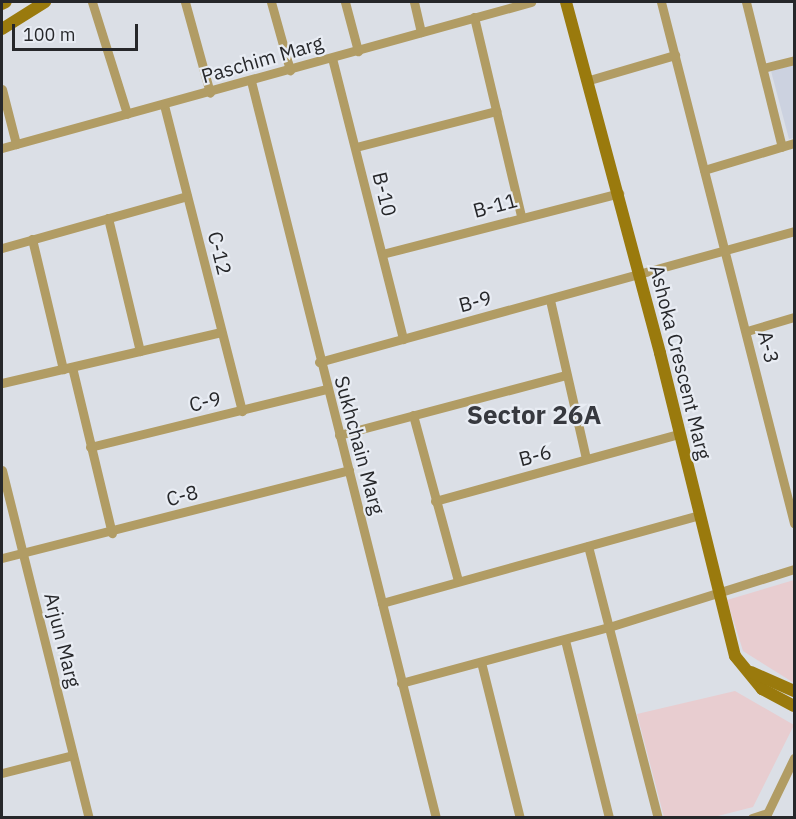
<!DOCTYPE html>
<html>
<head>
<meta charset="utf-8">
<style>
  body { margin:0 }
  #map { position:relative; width:796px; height:819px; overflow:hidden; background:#dbdfe6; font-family:"IBM Plex Sans",sans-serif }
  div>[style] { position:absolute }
  .commercial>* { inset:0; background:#e8cdd0 }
  .built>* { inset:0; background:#ccd2e0 }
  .street>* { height:9px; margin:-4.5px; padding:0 4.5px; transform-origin:4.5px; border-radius:4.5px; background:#b19c64 }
  .secondary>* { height:12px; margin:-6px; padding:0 6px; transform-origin:6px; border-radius:6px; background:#9a7a0d }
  span { translate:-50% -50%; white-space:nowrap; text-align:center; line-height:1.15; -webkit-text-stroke:4.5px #e8ecf3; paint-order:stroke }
  .street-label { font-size:20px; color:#26272a }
  .district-label { font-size:26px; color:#37393f; font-weight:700 }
  .frame { position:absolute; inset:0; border:3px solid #26272a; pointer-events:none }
  .scale { position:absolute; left:12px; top:24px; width:126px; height:27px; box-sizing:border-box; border:3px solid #26272a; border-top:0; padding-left:8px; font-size:18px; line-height:21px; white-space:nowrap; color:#26272a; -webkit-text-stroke:4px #e8ecf3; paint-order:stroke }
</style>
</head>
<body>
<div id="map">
  <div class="commercial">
    <i style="clip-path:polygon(794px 580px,794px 683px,743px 651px,727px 600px)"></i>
    <i style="clip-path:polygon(735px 691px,794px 725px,753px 807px,714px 817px,664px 817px,637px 714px)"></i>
  </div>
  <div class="built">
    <i style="clip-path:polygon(794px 65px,794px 138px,789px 139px,771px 71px)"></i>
  </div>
  <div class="street">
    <i style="left:92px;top:2px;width:117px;rotate:72.6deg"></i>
    <i style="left:185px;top:2px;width:94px;rotate:74.6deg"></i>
    <i style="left:271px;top:2px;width:71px;rotate:74.4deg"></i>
    <i style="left:345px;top:2px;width:51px;rotate:75.1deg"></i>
    <i style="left:414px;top:2px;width:31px;rotate:77deg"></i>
    <i style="left:661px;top:2px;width:538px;rotate:75.68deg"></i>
    <i style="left:746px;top:2px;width:149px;rotate:76.1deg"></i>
    <i style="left:474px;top:17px;width:204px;rotate:76.7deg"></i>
    <i style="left:332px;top:58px;width:290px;rotate:75.8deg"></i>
    <i style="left:763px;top:68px;width:32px;rotate:-14deg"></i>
    <i style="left:251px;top:81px;width:760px;rotate:75.91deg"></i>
    <i style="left:586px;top:81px;width:93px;rotate:-16.3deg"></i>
    <i style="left:2px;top:89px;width:57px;rotate:75.7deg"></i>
    <i style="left:164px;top:105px;width:316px;rotate:75.7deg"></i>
    <i style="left:356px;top:147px;width:145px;rotate:-14.4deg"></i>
    <i style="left:2px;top:148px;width:549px;rotate:-15.43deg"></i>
    <i style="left:704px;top:170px;width:94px;rotate:-16.7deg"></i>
    <i style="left:108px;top:218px;width:137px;rotate:76.5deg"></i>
    <i style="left:32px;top:239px;width:134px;rotate:76.6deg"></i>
    <i style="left:2px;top:248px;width:192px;rotate:-15.7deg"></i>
    <i style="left:382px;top:254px;width:245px;rotate:-14.4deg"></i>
    <i style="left:550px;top:300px;width:163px;rotate:77.2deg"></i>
    <i style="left:747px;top:331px;width:49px;rotate:-16.6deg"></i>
    <i style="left:319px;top:362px;width:493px;rotate:-15.4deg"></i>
    <i style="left:72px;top:367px;width:171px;rotate:76.5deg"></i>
    <i style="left:2px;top:383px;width:225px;rotate:-13.1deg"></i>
    <i style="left:413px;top:415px;width:172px;rotate:74.8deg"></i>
    <i style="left:339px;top:435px;width:235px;rotate:-14.8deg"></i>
    <i style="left:90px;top:447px;width:244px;rotate:-13.8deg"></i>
    <i style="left:2px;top:470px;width:359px;rotate:76deg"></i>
    <i style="left:435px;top:501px;width:253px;rotate:-15.4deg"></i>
    <i style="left:588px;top:546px;width:281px;rotate:75.6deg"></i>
    <i style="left:2px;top:558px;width:358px;rotate:-14.2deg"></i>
    <i style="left:382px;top:603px;width:329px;rotate:-15.5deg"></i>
    <i style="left:565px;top:640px;width:183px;rotate:76.1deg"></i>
    <i style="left:481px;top:662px;width:161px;rotate:76deg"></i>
    <i style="left:401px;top:683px;width:215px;rotate:-15.1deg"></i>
    <i style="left:609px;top:627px;width:194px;rotate:-17.4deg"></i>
    <i style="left:2px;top:773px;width:73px;rotate:-14.2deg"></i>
    <i style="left:752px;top:818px;width:16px;rotate:-18deg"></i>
    <i style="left:765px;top:818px;width:67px;rotate:-64.2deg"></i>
  </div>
  <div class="secondary">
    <i style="left:566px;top:2px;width:363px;rotate:75deg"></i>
    <i style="left:660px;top:353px;width:312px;rotate:76.1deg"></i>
    <i style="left:735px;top:656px;width:43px;rotate:50.7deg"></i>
    <i style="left:762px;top:689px;width:36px;rotate:28deg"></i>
    <i style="left:2px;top:4px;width:4px;rotate:-27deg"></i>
    <i style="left:2px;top:29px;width:51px;rotate:-32.1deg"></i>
    <i style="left:751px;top:672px;width:47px;rotate:23.8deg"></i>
  </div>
  <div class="street-label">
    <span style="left:262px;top:59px;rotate:-16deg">Paschim Marg</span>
    <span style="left:385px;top:194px;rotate:76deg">B-10</span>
    <span style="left:495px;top:205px;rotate:-15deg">B-11</span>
    <span style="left:220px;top:253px;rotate:76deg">C-12</span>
    <span style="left:475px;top:301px;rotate:-15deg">B-9</span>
    <span style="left:769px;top:347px;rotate:76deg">A-3</span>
    <span style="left:681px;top:362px;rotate:76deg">Ashoka Crescent Marg</span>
    <span style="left:205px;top:401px;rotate:-13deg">C-9</span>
    <span style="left:360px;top:445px;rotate:75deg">Sukhchain Marg</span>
    <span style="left:535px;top:455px;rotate:-15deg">B-6</span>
    <span style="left:182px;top:495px;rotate:-15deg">C-8</span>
    <span style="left:63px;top:640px;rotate:76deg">Arjun Marg</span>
  </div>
  <div class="district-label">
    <span style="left:534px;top:415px">Sector 26A</span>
  </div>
  <div class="frame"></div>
  <div class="scale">100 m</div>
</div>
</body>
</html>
